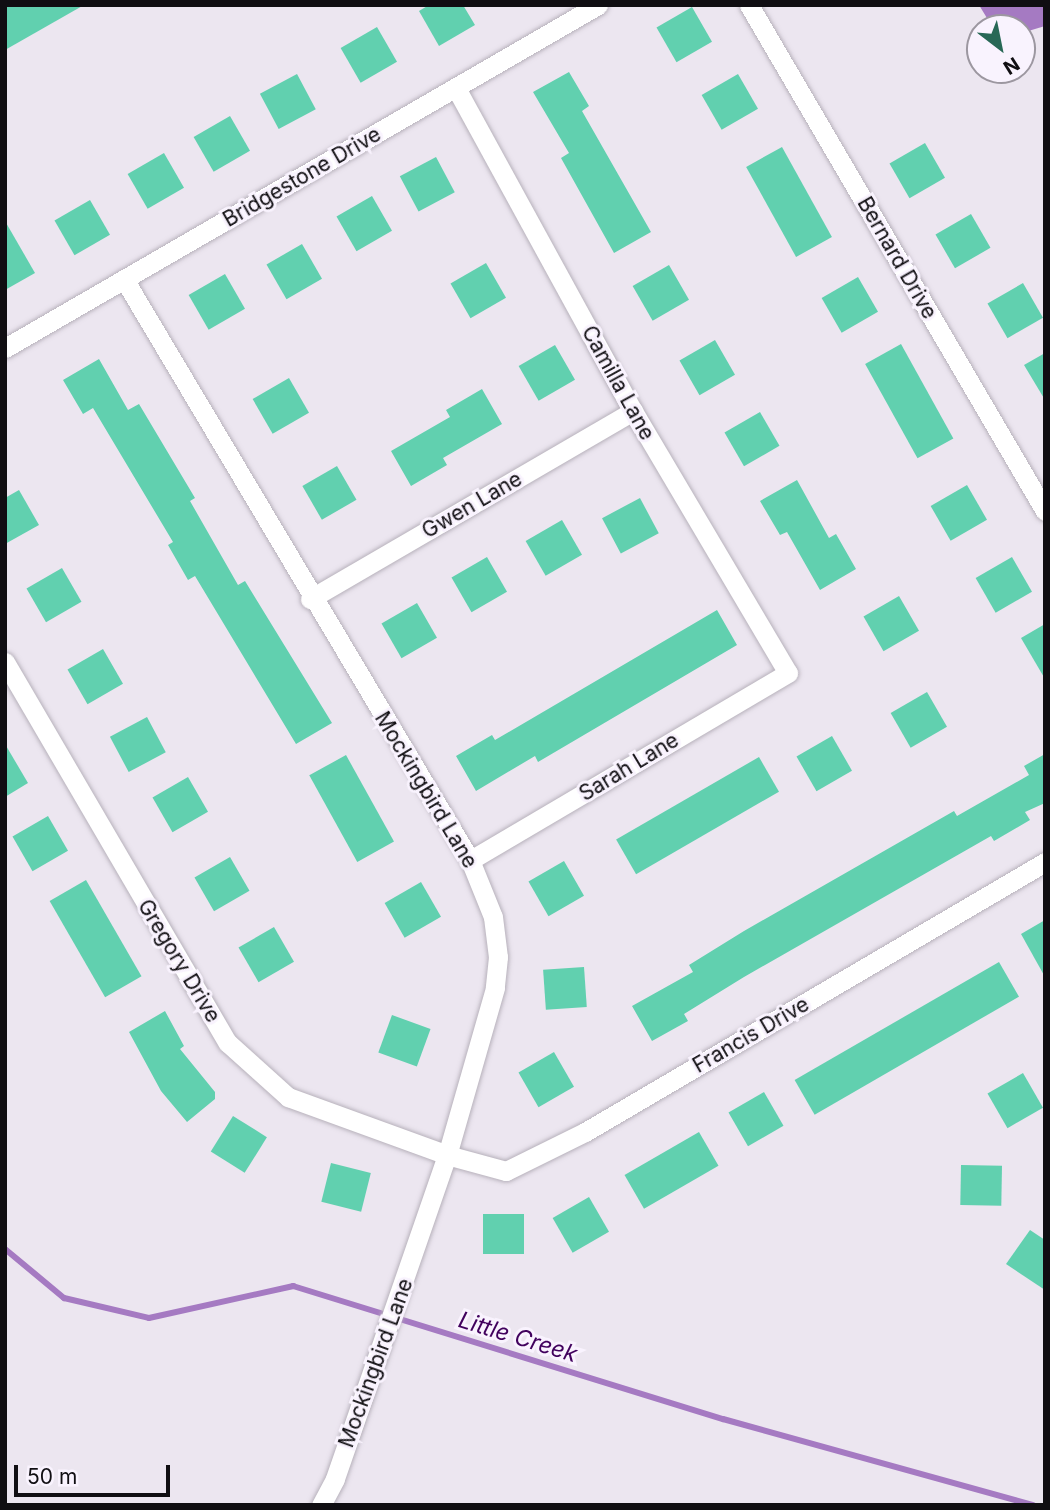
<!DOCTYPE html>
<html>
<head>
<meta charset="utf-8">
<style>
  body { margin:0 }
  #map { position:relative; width:1050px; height:1510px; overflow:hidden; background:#ece6f0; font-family:Inter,sans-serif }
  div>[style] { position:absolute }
  .water>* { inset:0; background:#a57ac2 }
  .stream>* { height:6px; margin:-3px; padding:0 3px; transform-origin:3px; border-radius:3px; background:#a57ac2 }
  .building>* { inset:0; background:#61d0af; transform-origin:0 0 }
  .roads { filter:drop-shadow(0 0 2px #b7b1bb) drop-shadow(0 0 2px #b7b1bb) }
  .minor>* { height:19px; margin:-9.5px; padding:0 9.5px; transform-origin:9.5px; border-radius:9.5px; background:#fff }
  span { translate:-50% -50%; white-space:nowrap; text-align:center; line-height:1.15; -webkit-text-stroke:6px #f9f3fe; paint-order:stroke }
  .street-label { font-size:21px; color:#100e12 }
  .water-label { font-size:23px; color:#41015d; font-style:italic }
  .frame { position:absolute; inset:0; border:7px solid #100e12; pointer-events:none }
  .north { position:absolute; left:966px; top:14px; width:70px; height:70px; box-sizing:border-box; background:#f9f3fe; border:2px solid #9c97a0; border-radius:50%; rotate:148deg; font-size:19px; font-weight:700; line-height:28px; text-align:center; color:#100e12 }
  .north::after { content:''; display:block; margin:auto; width:24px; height:32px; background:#286856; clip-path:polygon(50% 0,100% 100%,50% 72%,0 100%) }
  .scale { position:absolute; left:14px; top:1465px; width:156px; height:32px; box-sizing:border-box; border:4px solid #100e12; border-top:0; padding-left:9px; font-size:21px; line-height:24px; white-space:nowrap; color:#100e12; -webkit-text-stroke:5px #f9f3fe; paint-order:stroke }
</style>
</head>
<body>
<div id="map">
  <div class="water">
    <i style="clip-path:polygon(979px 5px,1045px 5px,1045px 26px,1025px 32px,1022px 28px,993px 28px)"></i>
  </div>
  <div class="stream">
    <i style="left:5px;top:1249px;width:77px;rotate:39.7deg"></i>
    <i style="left:64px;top:1298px;width:87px;rotate:13.2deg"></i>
    <i style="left:149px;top:1318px;width:148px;rotate:-12.5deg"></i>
    <i style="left:293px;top:1286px;width:450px;rotate:17.2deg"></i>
    <i style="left:723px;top:1419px;width:322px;rotate:15.5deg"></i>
  </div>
  <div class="building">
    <i style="clip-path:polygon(5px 5px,84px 5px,5px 50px)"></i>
    <i style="clip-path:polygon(429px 5px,463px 5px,475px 25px,439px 46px,419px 11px)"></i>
    <i style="left:692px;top:7px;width:40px;height:41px;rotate:60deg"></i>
    <i style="left:377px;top:27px;width:40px;height:42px;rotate:60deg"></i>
    <i style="clip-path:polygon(569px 72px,589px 106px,582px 111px,651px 232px,614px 253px,561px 158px,569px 153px,533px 92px)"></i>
    <i style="left:297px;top:74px;width:40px;height:42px;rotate:62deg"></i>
    <i style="left:738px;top:74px;width:40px;height:42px;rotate:60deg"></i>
    <i style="left:230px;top:116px;width:40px;height:42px;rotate:60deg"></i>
    <i style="left:925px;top:143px;width:40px;height:41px;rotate:60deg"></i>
    <i style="left:782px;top:147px;width:103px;height:41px;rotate:61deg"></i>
    <i style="left:164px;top:153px;width:40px;height:42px;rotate:60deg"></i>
    <i style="left:436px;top:157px;width:40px;height:41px;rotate:62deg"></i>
    <i style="left:372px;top:196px;width:40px;height:41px;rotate:60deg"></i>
    <i style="left:90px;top:200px;width:40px;height:41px;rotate:60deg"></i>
    <i style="left:971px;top:214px;width:39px;height:41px;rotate:60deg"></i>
    <i style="clip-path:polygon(5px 221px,35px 273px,5px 290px)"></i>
    <i style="left:302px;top:244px;width:40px;height:41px;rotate:60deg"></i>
    <i style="left:486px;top:263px;width:40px;height:41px;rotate:60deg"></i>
    <i style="left:669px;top:265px;width:40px;height:42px;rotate:60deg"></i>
    <i style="left:225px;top:274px;width:40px;height:42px;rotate:60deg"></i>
    <i style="left:858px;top:277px;width:40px;height:42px;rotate:60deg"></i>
    <i style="left:1023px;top:283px;width:40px;height:41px;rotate:60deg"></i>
    <i style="left:715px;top:340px;width:40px;height:41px;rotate:60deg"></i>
    <i style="left:901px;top:344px;width:108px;height:41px;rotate:61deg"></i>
    <i style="left:555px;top:345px;width:40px;height:42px;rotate:60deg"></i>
    <i style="clip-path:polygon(1045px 353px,1045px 400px,1024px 365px)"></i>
    <i style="clip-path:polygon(99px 359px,128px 410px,139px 404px,195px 498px,190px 501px,238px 585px,245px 581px,332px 723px,296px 744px,195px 576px,188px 580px,168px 545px,173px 542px,93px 408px,83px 414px,63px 380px)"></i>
    <i style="left:289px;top:378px;width:40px;height:42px;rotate:60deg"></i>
    <i style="clip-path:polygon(482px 389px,502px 424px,443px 458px,447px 465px,411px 486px,391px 451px,450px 417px,446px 410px)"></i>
    <i style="left:760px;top:412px;width:39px;height:41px;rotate:60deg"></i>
    <i style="left:337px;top:466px;width:39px;height:40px;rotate:60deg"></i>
    <i style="clip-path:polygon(797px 480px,829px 538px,836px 534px,856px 569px,820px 590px,787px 532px,780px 535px,760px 501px)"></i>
    <i style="left:967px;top:485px;width:40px;height:42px;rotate:60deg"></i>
    <i style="clip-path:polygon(19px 490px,39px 525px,5px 544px,5px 498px)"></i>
    <i style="left:640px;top:498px;width:40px;height:43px;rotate:62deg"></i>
    <i style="left:562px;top:520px;width:40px;height:42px;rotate:60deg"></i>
    <i style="left:487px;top:557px;width:40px;height:41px;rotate:60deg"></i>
    <i style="left:1012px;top:557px;width:40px;height:42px;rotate:60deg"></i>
    <i style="left:62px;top:568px;width:39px;height:41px;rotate:60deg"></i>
    <i style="left:899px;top:596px;width:40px;height:41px;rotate:60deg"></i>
    <i style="left:417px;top:603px;width:40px;height:41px;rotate:60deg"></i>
    <i style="clip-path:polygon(717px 610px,737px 645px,538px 762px,535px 756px,476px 791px,456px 756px,492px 735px,495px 740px)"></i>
    <i style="clip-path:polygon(1045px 624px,1045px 679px,1021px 638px)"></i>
    <i style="left:103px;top:649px;width:40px;height:41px;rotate:60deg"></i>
    <i style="left:927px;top:692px;width:40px;height:42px;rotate:60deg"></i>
    <i style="left:147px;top:717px;width:40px;height:42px;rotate:62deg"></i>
    <i style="left:832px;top:736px;width:40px;height:41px;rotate:60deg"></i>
    <i style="clip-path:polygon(5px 744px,28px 783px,5px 797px)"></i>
    <i style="clip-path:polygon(1045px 754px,1045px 803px,1025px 812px,1030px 820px,994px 841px,991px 836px,744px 977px,684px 1014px,688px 1021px,652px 1041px,632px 1006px,693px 972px,689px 965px,744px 931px,954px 811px,957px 816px,1029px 775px,1024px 766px)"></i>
    <i style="left:346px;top:755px;width:99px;height:42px;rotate:61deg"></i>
    <i style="left:759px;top:757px;width:40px;height:165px;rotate:60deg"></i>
    <i style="left:188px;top:777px;width:40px;height:41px;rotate:60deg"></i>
    <i style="left:48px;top:816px;width:40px;height:41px;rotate:60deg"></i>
    <i style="left:230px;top:857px;width:39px;height:41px;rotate:60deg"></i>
    <i style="left:564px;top:861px;width:40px;height:41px;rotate:60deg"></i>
    <i style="left:86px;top:880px;width:111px;height:42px;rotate:60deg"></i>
    <i style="left:421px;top:882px;width:40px;height:42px;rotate:60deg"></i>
    <i style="clip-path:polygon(1045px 920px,1045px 977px,1021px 934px)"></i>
    <i style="left:274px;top:927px;width:40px;height:41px;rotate:60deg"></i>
    <i style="left:999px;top:962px;width:40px;height:236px;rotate:60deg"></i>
    <i style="left:584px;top:967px;width:40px;height:41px;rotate:86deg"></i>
    <i style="clip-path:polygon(165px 1011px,184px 1046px,180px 1049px,215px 1092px,215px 1099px,187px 1122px,161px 1091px,129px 1032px)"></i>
    <i style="left:392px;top:1015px;width:41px;height:40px;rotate:20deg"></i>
    <i style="left:554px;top:1052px;width:40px;height:41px;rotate:60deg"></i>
    <i style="left:1023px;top:1073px;width:40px;height:41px;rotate:60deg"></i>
    <i style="left:764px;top:1092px;width:39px;height:41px;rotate:60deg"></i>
    <i style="left:233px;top:1116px;width:40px;height:42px;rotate:32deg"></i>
    <i style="left:699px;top:1132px;width:39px;height:86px;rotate:60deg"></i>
    <i style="left:331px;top:1163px;width:41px;height:40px;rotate:14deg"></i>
    <i style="left:961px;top:1165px;width:41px;height:40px;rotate:1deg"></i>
    <i style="left:589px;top:1197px;width:40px;height:42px;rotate:60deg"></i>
    <i style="left:483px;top:1214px;width:41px;height:40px"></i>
    <i style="clip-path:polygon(1030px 1230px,1045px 1240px,1045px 1290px,1006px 1264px)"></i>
  </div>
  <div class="roads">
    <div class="minor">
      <i style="left:749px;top:5px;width:586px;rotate:59.67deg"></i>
      <i style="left:456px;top:88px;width:368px;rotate:61.3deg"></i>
      <i style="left:633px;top:411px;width:304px;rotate:59.4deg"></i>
      <i style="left:788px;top:673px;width:369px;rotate:149.5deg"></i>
      <i style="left:124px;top:279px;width:676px;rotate:59.23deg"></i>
      <i style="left:470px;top:860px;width:61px;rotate:68deg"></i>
      <i style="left:493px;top:917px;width:40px;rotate:82.9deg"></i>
      <i style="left:498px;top:957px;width:31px;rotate:96deg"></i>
      <i style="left:495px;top:988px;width:174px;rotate:106deg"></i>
      <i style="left:447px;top:1155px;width:343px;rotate:109.1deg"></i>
      <i style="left:335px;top:1479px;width:30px;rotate:118deg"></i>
      <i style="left:5px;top:348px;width:685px;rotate:-30.05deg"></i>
      <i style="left:310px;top:599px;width:374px;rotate:-30.2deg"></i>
      <i style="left:5px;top:662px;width:441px;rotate:59.7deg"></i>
      <i style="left:228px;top:1043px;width:81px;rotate:42deg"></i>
      <i style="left:288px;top:1097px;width:169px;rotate:20deg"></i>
      <i style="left:447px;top:1155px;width:61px;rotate:15.2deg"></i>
      <i style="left:506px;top:1171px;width:88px;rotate:-26.3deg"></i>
      <i style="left:585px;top:1132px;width:533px;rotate:-30.41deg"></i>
    </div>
  </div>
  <div class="street-label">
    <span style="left:302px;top:177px;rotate:-30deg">Bridgestone Drive</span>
    <span style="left:897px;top:258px;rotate:60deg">Bernard Drive</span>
    <span style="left:618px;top:383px;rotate:61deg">Camilla Lane</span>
    <span style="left:472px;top:505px;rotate:-30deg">Gwen Lane</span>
    <span style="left:629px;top:767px;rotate:-31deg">Sarah Lane</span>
    <span style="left:426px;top:790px;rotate:59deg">Mockingbird Lane</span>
    <span style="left:179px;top:961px;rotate:59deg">Gregory Drive</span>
    <span style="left:751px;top:1035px;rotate:-30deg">Francis Drive</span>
    <span style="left:376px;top:1363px;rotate:-70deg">Mockingbird Lane</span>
  </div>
  <div class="water-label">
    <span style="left:518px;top:1337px;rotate:17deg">Little Creek</span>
  </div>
  <div class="frame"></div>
  <div class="north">N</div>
  <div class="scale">50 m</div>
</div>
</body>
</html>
